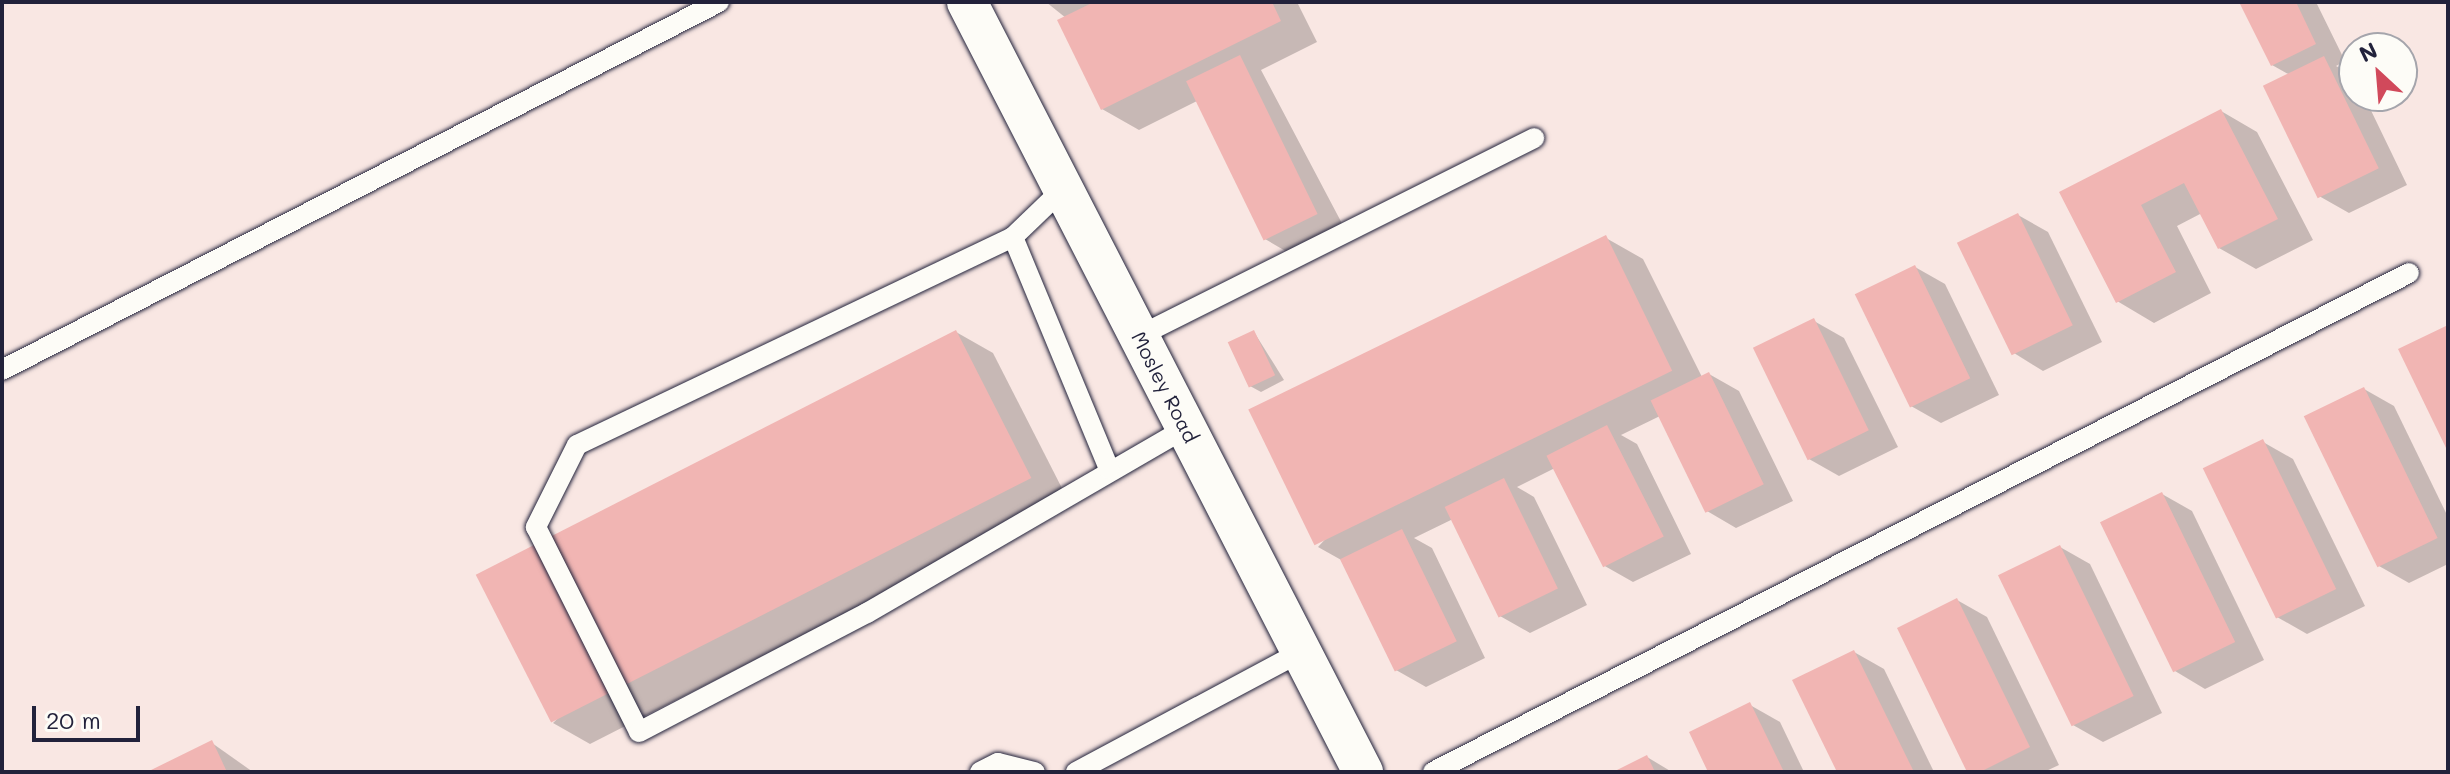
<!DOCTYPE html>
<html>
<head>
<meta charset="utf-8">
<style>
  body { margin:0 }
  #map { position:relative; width:2450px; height:774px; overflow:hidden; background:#f9e7e3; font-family:Mali,sans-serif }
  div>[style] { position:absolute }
  .shadow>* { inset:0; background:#0003 }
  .building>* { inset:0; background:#f1b5b3; transform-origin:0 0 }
  .roads { filter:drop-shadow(0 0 2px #22223b) drop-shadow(0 0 2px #22223b) }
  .lane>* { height:20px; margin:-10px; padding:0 10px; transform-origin:10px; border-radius:10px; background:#fdfcf7 }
  .street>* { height:40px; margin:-20px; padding:0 20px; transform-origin:20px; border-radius:20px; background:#fdfcf7 }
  span { translate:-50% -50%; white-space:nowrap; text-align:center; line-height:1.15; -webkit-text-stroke:6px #fdfcf7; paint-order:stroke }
  .street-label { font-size:20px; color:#22223b }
  .frame { position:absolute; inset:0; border:4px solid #22223b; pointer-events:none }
  .north { position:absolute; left:2338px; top:32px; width:80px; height:80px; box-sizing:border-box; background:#fdfcf7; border:2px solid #a5a5ac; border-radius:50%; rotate:334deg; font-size:22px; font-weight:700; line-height:32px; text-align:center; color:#22223b }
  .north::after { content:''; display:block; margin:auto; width:28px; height:36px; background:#d1495b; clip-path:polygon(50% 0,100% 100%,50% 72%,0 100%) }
  .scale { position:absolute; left:32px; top:706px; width:108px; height:36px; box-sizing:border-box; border:4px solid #22223b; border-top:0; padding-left:10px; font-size:24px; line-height:28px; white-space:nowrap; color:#22223b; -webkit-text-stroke:6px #fdfcf7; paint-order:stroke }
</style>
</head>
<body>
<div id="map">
  <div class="shadow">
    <i style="clip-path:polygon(1046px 2px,1297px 2px,1317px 42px,1261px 70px,1346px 231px,1294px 256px,1265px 239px,1197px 101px,1139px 130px,1102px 109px,1066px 18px)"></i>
    <i style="clip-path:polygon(2241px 2px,2316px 2px,2345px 61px,2336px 66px,2354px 76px,2354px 96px,2364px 96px,2407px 185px,2349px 213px,2319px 196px,2290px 75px,2272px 65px)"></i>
    <i style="clip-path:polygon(2221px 111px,2257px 132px,2313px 240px,2256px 269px,2219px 248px,2202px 213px,2177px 226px,2211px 293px,2154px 323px,2117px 301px,2062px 193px)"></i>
    <i style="clip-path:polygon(2018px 215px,2048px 232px,2102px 342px,2043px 371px,2014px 353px)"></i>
    <i style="clip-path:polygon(1606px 238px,1643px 259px,1702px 377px,1709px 374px,1739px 391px,1793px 501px,1736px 528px,1707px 511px,1660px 416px,1621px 435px,1637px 444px,1691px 554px,1633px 582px,1603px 565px,1555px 468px,1517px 487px,1534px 497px,1587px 605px,1530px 633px,1500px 616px,1453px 519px,1414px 538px,1432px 548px,1485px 658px,1426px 687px,1396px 670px,1343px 561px,1318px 547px)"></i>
    <i style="clip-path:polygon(1915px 267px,1945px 284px,1999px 395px,1941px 423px,1911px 406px)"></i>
    <i style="clip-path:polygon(1814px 321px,1844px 338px,1898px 447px,1839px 476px,1809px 459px)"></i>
    <i style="clip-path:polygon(956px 332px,993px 353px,1068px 500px,590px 744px,553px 723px)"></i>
    <i style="clip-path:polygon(1254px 332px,1284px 380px,1261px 392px,1250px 386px)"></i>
    <i style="clip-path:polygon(2364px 389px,2394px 406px,2448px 517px,2448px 564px,2409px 583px,2379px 566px)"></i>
    <i style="clip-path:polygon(2263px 442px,2293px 459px,2365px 606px,2307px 634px,2277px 617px)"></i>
    <i style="clip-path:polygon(2162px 494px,2192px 511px,2264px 660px,2205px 689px,2175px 671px)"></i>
    <i style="clip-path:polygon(2060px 547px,2090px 564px,2162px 713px,2103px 742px,2073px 725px)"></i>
    <i style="clip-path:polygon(1957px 600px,1987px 617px,2059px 765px,2044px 772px,1969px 772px)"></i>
    <i style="clip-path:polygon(1854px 652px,1884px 669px,1934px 772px,1839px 772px)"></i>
    <i style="clip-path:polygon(1750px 705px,1780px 722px,1804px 772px,1711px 772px)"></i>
    <i style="clip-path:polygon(212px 743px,253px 772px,152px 772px)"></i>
    <i style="clip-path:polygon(1647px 757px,1672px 772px,1617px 772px)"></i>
  </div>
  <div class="building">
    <i style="clip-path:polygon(1094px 2px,1272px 2px,1281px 21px,1101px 110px,1057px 20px)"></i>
    <i style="clip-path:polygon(2239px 2px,2296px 2px,2316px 44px,2271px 66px)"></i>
    <i style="left:1240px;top:55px;width:177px;height:60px;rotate:64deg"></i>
    <i style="left:2324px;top:56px;width:125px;height:68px;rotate:64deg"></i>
    <i style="clip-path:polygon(2221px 109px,2278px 219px,2218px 249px,2184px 183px,2141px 205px,2176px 272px,2116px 303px,2059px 192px)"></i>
    <i style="left:2018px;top:213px;width:125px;height:68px;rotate:64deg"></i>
    <i style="left:1606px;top:235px;width:151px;height:398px;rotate:64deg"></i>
    <i style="left:1915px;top:265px;width:126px;height:67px;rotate:64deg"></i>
    <i style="left:1814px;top:318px;width:125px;height:68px;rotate:64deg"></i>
    <i style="clip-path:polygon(2448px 325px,2448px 452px,2398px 349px)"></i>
    <i style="left:956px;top:330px;width:166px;height:539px;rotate:63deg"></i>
    <i style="left:1254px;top:330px;width:50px;height:29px;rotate:65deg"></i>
    <i style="left:1709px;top:372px;width:125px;height:65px;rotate:64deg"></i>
    <i style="left:2364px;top:387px;width:168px;height:67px;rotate:64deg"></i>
    <i style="left:1607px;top:425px;width:125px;height:68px;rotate:63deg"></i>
    <i style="left:2263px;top:439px;width:167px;height:67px;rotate:64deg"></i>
    <i style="left:1504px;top:478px;width:123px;height:66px;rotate:64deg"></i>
    <i style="left:2162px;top:492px;width:167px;height:69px;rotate:64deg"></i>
    <i style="left:1402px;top:529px;width:125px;height:69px;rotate:64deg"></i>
    <i style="left:2060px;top:545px;width:168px;height:69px;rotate:64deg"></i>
    <i style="clip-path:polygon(1957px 598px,2030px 747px,1980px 772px,1967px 772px,1897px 628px)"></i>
    <i style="clip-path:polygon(1854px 650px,1914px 772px,1837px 772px,1792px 680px)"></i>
    <i style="clip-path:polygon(1750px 702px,1784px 772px,1708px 772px,1689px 732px)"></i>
    <i style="clip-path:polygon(212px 740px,227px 772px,147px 772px)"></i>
    <i style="clip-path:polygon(1647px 755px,1655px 772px,1613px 772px)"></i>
  </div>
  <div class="roads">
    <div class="lane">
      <i style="left:1063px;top:189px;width:69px;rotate:136.2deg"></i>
      <i style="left:1013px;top:237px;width:483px;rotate:154.5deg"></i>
      <i style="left:577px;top:445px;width:92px;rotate:116.6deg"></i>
      <i style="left:536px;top:527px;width:229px;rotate:63.3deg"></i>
      <i style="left:639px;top:732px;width:257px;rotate:-27.6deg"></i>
      <i style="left:867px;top:613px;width:369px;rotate:-30.1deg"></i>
      <i style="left:1013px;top:237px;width:251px;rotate:67.5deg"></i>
      <i style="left:1139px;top:336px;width:442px;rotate:-26.6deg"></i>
      <i style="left:2px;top:370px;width:806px;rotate:-27.17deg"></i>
      <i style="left:980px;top:772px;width:20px;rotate:-27deg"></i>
      <i style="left:998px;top:763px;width:38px;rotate:14deg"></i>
      <i style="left:1076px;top:772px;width:255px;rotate:-28.1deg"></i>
      <i style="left:1433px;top:772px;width:1096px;rotate:-27.08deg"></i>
    </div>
    <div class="street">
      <i style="left:967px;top:2px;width:866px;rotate:62.78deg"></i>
    </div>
  </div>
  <div class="street-label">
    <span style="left:1165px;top:387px;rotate:63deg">Mosley Road</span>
  </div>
  <div class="frame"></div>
  <div class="north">N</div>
  <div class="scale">20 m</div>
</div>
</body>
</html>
